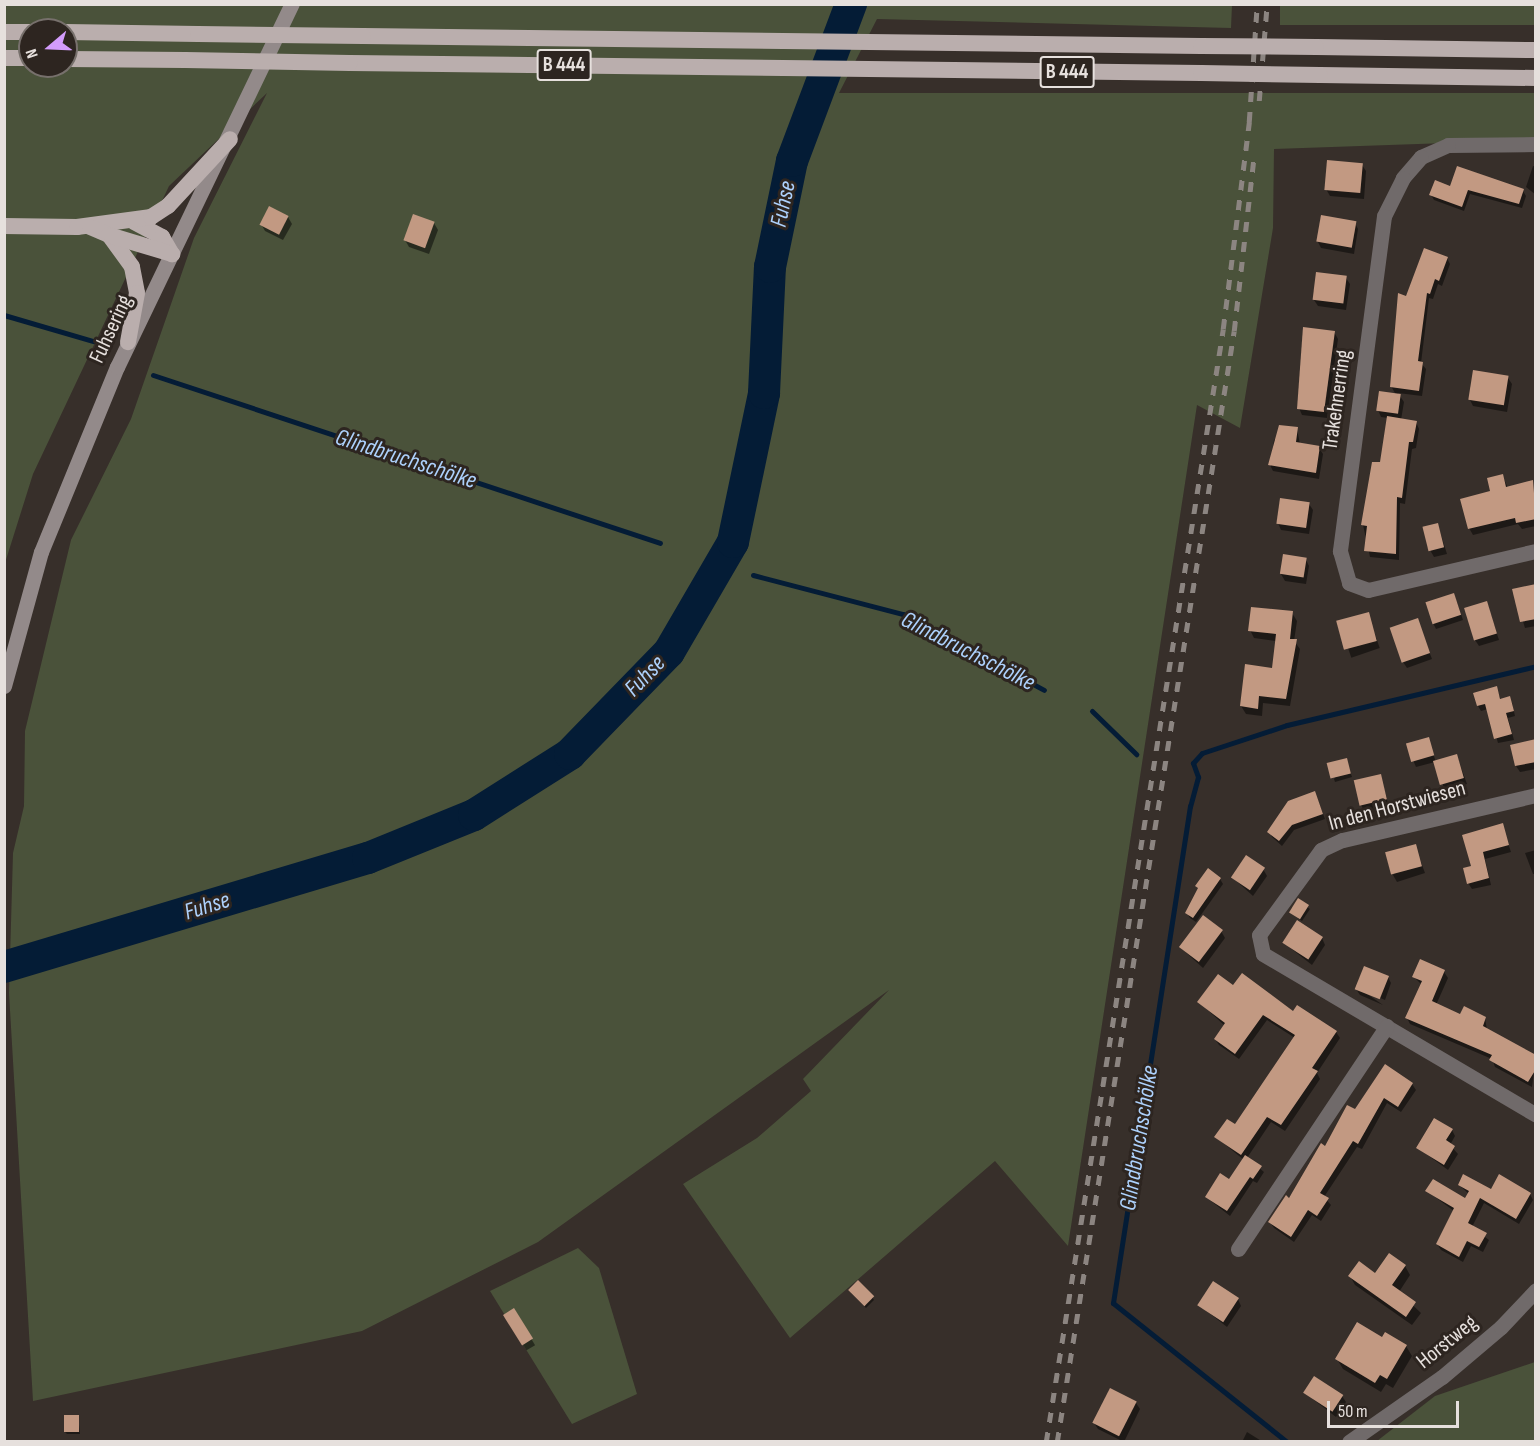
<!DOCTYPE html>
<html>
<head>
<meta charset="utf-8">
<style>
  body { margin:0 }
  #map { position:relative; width:1540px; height:1446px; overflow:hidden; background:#372f2a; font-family:"Sofia Sans Condensed",sans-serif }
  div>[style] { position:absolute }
  .green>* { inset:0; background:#4a523a; transform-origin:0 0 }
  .shadow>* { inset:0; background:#0007; transform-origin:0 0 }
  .stream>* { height:5px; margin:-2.5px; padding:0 2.5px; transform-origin:2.5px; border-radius:2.5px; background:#041c36 }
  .river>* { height:32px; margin:-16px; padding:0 16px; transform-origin:16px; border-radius:16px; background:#041c36 }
  .building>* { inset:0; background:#c29982; transform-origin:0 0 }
  .minor>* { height:15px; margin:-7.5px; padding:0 7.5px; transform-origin:7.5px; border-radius:7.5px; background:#706a6a }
  .secondary>* { height:15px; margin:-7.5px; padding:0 7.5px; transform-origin:7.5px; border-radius:7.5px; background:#938a8a }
  .trunk>* { height:16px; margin:-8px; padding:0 8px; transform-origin:8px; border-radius:8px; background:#baaead }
  .rail>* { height:4.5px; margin-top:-2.25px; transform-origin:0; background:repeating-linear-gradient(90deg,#8c8581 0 10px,transparent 0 20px) }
  .trunk-bridge>* { height:16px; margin:-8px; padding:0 8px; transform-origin:8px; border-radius:8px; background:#baaead }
  span { translate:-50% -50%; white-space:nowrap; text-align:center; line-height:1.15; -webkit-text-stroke:6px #2d2520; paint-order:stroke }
  .shield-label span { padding:2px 4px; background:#2d2520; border:2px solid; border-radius:4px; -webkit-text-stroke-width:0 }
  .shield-label { font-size:21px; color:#e6e0dd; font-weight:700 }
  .street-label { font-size:22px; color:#e6e0dd }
  .water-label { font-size:24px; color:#add1fc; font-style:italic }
  .frame { position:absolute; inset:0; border:6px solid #e6e0dd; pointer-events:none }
  .north { position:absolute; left:18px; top:18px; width:60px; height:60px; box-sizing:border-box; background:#2d2520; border:2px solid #77706c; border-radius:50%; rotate:251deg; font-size:16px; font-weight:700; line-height:24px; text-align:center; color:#e6e0dd }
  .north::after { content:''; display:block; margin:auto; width:21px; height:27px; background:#d39cfc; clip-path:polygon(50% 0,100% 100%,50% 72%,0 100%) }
  .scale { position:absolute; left:1327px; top:1401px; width:132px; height:27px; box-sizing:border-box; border:3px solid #e6e0dd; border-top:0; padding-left:8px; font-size:18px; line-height:21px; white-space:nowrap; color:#e6e0dd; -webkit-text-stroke:4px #2d2520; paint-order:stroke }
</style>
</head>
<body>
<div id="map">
  <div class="green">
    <i style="clip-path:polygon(evenodd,300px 4px,1232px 5px,1231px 28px,877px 19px,839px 93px,1535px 93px,1535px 140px,1274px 149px,1273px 228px,1240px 428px,1197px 405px,1068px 1246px,995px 1161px,790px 1338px,683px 1184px,757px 1138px,811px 1091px,803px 1079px,889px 990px,538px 1242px,362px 1331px,33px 1401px,9px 993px,13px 853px,24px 806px,25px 731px,71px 540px,131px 419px,194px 238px,267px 93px,169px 186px,33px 474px,5px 563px,4px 5px,300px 4px,30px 30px,66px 30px,66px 66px,30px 66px,30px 30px)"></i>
    <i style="left:1280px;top:5px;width:255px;height:20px"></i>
    <i style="clip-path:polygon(578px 1248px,599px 1268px,637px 1394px,572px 1424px,490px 1291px)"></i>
    <i style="clip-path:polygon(1535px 1362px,1535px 1441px,1377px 1441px,1435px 1396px)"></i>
  </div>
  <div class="shadow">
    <i style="clip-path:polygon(1362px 165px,1366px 171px,1364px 199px,1330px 196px,1326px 189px)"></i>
    <i style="clip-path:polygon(1533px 166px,1536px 167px,1536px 195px,1526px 187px)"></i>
    <i style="clip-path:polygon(1451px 188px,1523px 191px,1526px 196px,1522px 208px,1470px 194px,1464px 211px,1434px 200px,1431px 195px)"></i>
    <i style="clip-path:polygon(288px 217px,292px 224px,283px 240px,265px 231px,261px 224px)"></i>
    <i style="clip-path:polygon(434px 223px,438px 230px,429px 254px,409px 247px,405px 240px)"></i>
    <i style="clip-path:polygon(1355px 223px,1358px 229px,1354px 254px,1321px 248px,1318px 242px)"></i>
    <i style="clip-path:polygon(1447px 258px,1450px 264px,1442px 286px,1438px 284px,1433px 299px,1429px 298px,1421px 363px,1426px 369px,1422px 396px,1398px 393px,1404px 402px,1401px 420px,1416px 422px,1419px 429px,1416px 448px,1412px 449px,1405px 504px,1400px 503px,1399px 560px,1370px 557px,1363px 525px,1381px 464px,1388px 418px,1381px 417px,1378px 410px,1396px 395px,1391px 386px,1407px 298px)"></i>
    <i style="clip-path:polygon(1346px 278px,1350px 284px,1346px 310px,1318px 306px,1314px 300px)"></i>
    <i style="clip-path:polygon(1334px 332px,1338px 339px,1327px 418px,1302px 415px,1299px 408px)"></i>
    <i style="clip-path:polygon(1508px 378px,1512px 384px,1507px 412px,1473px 406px,1470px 400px)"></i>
    <i style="clip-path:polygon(1297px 429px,1300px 444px,1319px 448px,1323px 454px,1319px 479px,1273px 471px,1270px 465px,1274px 440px)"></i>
    <i style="clip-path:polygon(1502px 475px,1508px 488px,1532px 482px,1536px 526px,1522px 529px,1518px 524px,1473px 535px,1469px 528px)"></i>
    <i style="clip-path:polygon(1309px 504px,1313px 510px,1309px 534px,1281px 530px,1278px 523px)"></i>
    <i style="clip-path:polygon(1438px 525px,1447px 554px,1434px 557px,1430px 550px)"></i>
    <i style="clip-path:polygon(1306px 560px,1309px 566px,1306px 584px,1285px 581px,1281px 574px)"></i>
    <i style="clip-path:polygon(1536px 585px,1536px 626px,1525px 628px,1514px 591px)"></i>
    <i style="clip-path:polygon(1456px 600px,1463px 620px,1436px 629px,1433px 623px)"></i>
    <i style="clip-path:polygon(1487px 603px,1499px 640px,1479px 646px,1475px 640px)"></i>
    <i style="clip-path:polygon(1292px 613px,1297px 621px,1294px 641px,1300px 649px,1290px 706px,1263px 703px,1262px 716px,1246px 714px,1241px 706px,1273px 670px,1276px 641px,1254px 638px,1250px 630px)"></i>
    <i style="left:1368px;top:614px;width:36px;height:30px;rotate:71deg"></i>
    <i style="clip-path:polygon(1417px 620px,1432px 659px,1407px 668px,1403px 662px)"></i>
    <i style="clip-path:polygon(1496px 688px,1501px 700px,1512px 703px,1515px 716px,1508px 718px,1514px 740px,1498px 743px,1488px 709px,1481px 711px,1478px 706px)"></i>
    <i style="clip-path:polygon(1428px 739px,1436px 762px,1457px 756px,1467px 784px,1445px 791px,1435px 762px,1416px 767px,1413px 760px)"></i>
    <i style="clip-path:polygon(1536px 741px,1536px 769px,1520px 772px,1516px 766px)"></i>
    <i style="clip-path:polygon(1347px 762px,1352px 777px,1335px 782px,1334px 779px)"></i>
    <i style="clip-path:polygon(1380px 776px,1389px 806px,1365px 812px,1361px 805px)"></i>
    <i style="clip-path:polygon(1317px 798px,1325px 819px,1294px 830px,1282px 846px,1272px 837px,1269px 832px)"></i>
    <i style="clip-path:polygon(1502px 825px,1511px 852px,1485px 859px,1491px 885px,1472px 889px,1468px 883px,1473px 867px,1464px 836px)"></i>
    <i style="clip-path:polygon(1415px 846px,1425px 873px,1397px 882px,1393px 875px)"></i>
    <i style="clip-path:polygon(1536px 850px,1536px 874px,1533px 874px,1525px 853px)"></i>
    <i style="clip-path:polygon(1263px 869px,1267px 876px,1253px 896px,1232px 877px)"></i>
    <i style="clip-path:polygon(1220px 879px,1223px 884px,1196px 922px,1190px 918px,1187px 913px)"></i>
    <i style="clip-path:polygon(1298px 900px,1310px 909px,1302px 921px,1292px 914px)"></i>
    <i style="clip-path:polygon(1221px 931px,1225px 938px,1203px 968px,1181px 948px)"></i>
    <i style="clip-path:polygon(1322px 938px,1325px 945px,1312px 965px,1284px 943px)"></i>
    <i style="clip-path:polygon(1420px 961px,1444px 972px,1448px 978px,1436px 1005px,1461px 1016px,1485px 1018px,1487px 1030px,1536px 1057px,1532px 1087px,1495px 1067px,1492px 1059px,1410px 1024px,1407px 1018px,1422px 985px,1414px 977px)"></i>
    <i style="clip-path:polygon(1388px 977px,1391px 983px,1385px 1000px,1360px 989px,1383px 1005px,1360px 995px,1356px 989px)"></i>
    <i style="clip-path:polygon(1234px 988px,1336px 1032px,1340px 1038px,1317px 1073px,1320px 1079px,1285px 1131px,1271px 1122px,1247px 1158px,1264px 1172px,1257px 1183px,1253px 1181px,1230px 1216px,1206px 1197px,1229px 1181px,1244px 1160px,1216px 1137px,1236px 1127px,1295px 1038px,1267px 1020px,1239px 1059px,1219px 1045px,1215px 1039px,1225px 1026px,1199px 1002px)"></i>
    <i style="clip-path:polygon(1412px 1084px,1416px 1090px,1401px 1112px,1387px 1103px,1362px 1149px,1357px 1147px,1324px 1197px,1331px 1205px,1321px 1221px,1312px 1215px,1294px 1242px,1274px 1228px,1270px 1222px,1356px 1111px)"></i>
    <i style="clip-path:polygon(1452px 1130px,1455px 1136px,1450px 1145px,1458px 1154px,1448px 1170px,1418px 1148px)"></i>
    <i style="clip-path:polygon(1459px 1185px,1530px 1194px,1533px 1200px,1519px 1224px,1484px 1203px,1472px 1227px,1489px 1240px,1483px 1252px,1471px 1246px,1463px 1262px,1441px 1250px,1437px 1244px,1454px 1211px,1427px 1191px,1466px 1200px,1469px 1194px)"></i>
    <i style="clip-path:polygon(1405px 1266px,1410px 1275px,1399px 1292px,1421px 1313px,1412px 1325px,1355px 1285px,1350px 1276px,1375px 1275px)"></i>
    <i style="clip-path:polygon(851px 1293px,872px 1297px,874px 1300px,866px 1308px)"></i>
    <i style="clip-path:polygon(1238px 1299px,1241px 1306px,1227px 1327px,1199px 1305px)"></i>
    <i style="left:514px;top:1310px;width:41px;height:10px;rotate:59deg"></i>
    <i style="clip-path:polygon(1385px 1334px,1406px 1346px,1412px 1356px,1393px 1388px,1386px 1384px,1381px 1392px,1343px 1369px,1337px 1359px,1382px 1339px)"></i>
    <i style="clip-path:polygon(1305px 1393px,1342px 1396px,1346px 1402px,1336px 1417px)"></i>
    <i style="clip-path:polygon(1136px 1403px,1140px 1409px,1124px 1442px,1098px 1429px,1094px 1423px)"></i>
    <i style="clip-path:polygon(78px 1416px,80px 1434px,67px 1434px,65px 1432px)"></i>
    <i style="clip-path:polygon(1247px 1432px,1263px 1442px,1242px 1442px)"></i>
  </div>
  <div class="stream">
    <i style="left:4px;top:315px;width:93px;rotate:16.3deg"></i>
    <i style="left:153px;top:375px;width:534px;rotate:18.33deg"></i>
    <i style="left:753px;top:575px;width:155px;rotate:14.6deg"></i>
    <i style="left:903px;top:614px;width:160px;rotate:28.3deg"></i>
    <i style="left:1092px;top:711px;width:62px;rotate:44.3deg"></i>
    <i style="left:1193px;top:763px;width:15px;rotate:70deg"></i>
    <i style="left:1198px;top:777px;width:30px;rotate:105deg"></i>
    <i style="left:1190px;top:806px;width:503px;rotate:98.81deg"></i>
    <i style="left:1113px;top:1303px;width:223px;rotate:38.6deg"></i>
    <i style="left:1193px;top:763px;width:13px;rotate:-48deg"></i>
    <i style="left:1202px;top:753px;width:89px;rotate:-18.2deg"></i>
    <i style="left:1287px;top:725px;width:256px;rotate:-13.3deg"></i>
  </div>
  <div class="river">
    <i style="left:4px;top:967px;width:380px;rotate:-16.7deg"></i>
    <i style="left:368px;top:858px;width:114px;rotate:-22.1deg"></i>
    <i style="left:474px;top:815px;width:114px;rotate:-32.4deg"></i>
    <i style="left:570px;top:754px;width:142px;rotate:-45.9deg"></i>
    <i style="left:669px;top:652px;width:127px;rotate:-59.8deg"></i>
    <i style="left:733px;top:542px;width:152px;rotate:-78.2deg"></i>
    <i style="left:764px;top:393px;width:126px;rotate:-87.3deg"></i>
    <i style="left:770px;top:267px;width:108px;rotate:-78.3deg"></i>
    <i style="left:792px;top:161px;width:168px;rotate:-69.4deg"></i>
  </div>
  <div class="building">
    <i style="left:1327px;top:160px;width:36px;height:30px;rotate:5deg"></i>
    <i style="clip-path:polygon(1457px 166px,1524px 189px,1519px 204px,1468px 190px,1462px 207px,1429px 195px,1435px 180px,1450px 186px)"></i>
    <i style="left:269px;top:206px;width:22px;height:21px;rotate:27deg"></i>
    <i style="left:413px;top:214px;width:23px;height:28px;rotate:20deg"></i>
    <i style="left:1321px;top:215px;width:36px;height:27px;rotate:10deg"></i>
    <i style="clip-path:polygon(1424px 248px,1448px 257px,1439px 281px,1435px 279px,1430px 294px,1427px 293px,1418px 361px,1423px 362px,1419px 391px,1390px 387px,1398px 293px,1406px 296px)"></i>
    <i style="left:1316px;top:272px;width:31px;height:28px;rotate:7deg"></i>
    <i style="clip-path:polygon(1303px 327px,1335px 331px,1324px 412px,1297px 409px)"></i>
    <i style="left:1473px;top:370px;width:36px;height:30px;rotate:9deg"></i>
    <i style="left:1379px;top:391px;width:22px;height:20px;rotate:8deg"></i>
    <i style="clip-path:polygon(1387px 416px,1417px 421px,1413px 442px,1409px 442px,1402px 498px,1397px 497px,1396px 554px,1364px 551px,1367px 526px,1361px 525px,1372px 462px,1380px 462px)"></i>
    <i style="clip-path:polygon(1279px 425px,1298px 427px,1296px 442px,1320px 446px,1316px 473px,1268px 465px)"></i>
    <i style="clip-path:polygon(1503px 474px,1506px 487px,1533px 480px,1536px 519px,1516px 523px,1515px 518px,1468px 529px,1460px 499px,1490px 491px,1487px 478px)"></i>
    <i style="left:1280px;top:498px;width:30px;height:26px;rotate:8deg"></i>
    <i style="left:1438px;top:523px;width:25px;height:16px;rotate:76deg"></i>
    <i style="left:1283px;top:554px;width:24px;height:20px;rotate:9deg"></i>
    <i style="clip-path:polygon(1536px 584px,1536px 619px,1520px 622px,1512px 589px)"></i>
    <i style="left:1454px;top:593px;width:23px;height:30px;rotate:72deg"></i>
    <i style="left:1487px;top:601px;width:34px;height:24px;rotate:73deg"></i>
    <i style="clip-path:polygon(1251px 607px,1293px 611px,1290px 639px,1297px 639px,1286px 699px,1259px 696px,1258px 709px,1240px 706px,1245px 664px,1272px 668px,1276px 634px,1248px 631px)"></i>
    <i style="left:1369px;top:612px;width:30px;height:34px;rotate:75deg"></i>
    <i style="left:1418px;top:618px;width:37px;height:30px;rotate:71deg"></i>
    <i style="clip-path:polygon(1497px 686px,1500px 699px,1510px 696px,1514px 711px,1506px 713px,1512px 734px,1494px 739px,1485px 704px,1477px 706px,1473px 693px)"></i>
    <i style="left:1429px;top:737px;width:19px;height:24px;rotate:74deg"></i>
    <i style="clip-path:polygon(1536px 739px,1536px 762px,1515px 766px,1510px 745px)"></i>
    <i style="left:1457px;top:754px;width:25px;height:25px;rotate:74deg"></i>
    <i style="left:1347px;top:758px;width:16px;height:21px;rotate:76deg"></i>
    <i style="left:1381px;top:774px;width:26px;height:28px;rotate:77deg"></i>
    <i style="clip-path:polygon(1315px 791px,1323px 814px,1292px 825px,1279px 841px,1267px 832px,1288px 801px)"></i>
    <i style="clip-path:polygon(1503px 823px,1509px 845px,1483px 852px,1489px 878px,1467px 884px,1463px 868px,1471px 866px,1462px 835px)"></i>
    <i style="left:1416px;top:844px;width:23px;height:32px;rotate:75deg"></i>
    <i style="left:1246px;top:855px;width:23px;height:27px;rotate:34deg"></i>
    <i style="clip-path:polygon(1208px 868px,1221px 878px,1193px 918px,1185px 913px,1198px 888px,1195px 886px)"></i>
    <i style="left:1298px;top:898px;width:13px;height:17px;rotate:32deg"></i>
    <i style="left:1203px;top:915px;width:25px;height:40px;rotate:37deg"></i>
    <i style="left:1297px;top:920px;width:31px;height:27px;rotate:33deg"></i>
    <i style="clip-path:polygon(1420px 959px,1445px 970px,1432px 1001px,1460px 1014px,1464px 1006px,1486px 1017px,1483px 1026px,1536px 1055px,1536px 1069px,1528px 1082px,1489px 1060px,1492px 1055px,1405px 1018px,1422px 981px,1412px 977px)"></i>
    <i style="left:1364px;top:966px;width:27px;height:25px;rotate:22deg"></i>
    <i style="clip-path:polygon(1242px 973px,1293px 1011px,1297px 1005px,1337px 1031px,1312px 1068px,1318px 1071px,1281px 1125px,1267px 1117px,1241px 1155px,1214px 1137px,1227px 1119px,1235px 1124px,1295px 1035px,1263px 1015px,1235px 1054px,1214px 1039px,1225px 1023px,1197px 1002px,1218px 974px,1233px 985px)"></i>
    <i style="clip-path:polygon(1385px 1064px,1413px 1083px,1398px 1107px,1384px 1098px,1358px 1144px,1353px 1141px,1320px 1193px,1329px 1198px,1317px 1216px,1308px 1210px,1291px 1237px,1268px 1222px,1286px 1195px,1289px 1198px,1321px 1143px,1325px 1146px,1347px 1105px,1355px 1109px)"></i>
    <i style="clip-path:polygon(1434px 1118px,1453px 1129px,1446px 1140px,1455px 1146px,1444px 1165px,1416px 1148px)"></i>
    <i style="clip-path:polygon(1245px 1155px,1262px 1166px,1253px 1179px,1250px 1177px,1227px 1211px,1205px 1197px,1220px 1173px,1229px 1179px)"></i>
    <i style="clip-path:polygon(1463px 1174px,1491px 1189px,1499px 1174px,1531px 1193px,1516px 1219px,1480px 1198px,1468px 1223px,1487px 1233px,1479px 1247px,1467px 1241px,1459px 1257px,1436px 1244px,1454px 1208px,1425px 1191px,1433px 1179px,1465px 1198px,1469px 1191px,1458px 1185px)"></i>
    <i style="clip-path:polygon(1389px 1253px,1406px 1265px,1392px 1285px,1416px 1302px,1406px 1317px,1348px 1276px,1359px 1261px,1375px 1273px)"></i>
    <i style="left:858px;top:1280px;width:23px;height:14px;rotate:45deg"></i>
    <i style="left:1213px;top:1281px;width:31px;height:29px;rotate:33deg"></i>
    <i style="left:514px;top:1308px;width:36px;height:13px;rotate:58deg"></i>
    <i style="clip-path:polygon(1357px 1322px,1382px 1337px,1385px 1332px,1407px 1345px,1387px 1379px,1380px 1375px,1375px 1383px,1335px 1359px)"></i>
    <i style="left:1314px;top:1376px;width:35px;height:20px;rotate:33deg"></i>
    <i style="left:1110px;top:1388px;width:30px;height:39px;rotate:27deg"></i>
    <i style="left:64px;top:1415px;width:15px;height:17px"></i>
  </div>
  <div class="minor">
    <i style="left:1536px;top:144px;width:88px;rotate:179.3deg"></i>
    <i style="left:1448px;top:145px;width:30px;rotate:156deg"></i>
    <i style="left:1421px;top:157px;width:28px;rotate:131deg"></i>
    <i style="left:1403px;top:178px;width:42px;rotate:116.6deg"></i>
    <i style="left:1384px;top:216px;width:338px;rotate:97.5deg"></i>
    <i style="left:1340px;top:551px;width:33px;rotate:74deg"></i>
    <i style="left:1349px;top:583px;width:20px;rotate:20deg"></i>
    <i style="left:1368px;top:590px;width:172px;rotate:-13.1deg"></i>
    <i style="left:1536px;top:795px;width:199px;rotate:166.9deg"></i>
    <i style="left:1342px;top:840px;width:23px;rotate:155deg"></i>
    <i style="left:1321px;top:850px;width:105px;rotate:126.1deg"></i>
    <i style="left:1259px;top:935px;width:19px;rotate:78deg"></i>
    <i style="left:1263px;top:954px;width:317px;rotate:30.5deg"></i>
    <i style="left:1238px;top:1249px;width:268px;rotate:-56.3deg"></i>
    <i style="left:1349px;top:1442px;width:113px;rotate:-35deg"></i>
    <i style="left:1442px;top:1377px;width:77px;rotate:-40.3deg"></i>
    <i style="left:1501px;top:1327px;width:51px;rotate:-46.6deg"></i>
  </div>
  <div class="secondary">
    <i style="left:4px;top:686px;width:139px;rotate:-74.6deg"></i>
    <i style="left:41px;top:552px;width:200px;rotate:-67.7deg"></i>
    <i style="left:117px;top:367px;width:403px;rotate:-64.3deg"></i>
  </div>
  <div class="trunk">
    <i style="left:4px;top:32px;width:26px"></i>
    <i style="left:66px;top:32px;width:132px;rotate:0.9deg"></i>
    <i style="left:363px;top:36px;width:838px;rotate:0.68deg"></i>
    <i style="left:1316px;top:47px;width:220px;rotate:0.8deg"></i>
    <i style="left:4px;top:58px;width:26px"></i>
    <i style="left:66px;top:59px;width:119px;rotate:0.5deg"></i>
    <i style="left:350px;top:63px;width:851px;rotate:0.67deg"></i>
    <i style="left:1320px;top:75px;width:216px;rotate:0.8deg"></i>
    <i style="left:134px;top:222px;width:32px;rotate:28deg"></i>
    <i style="left:162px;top:237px;width:20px;rotate:60deg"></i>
    <i style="left:4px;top:226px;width:73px;rotate:0.8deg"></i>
    <i style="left:77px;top:227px;width:75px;rotate:-7.7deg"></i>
    <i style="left:151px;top:217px;width:20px;rotate:-33deg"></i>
    <i style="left:168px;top:206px;width:91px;rotate:-47.2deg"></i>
    <i style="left:90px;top:227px;width:21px;rotate:23deg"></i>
    <i style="left:109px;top:235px;width:39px;rotate:54deg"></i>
    <i style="left:132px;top:267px;width:26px;rotate:79deg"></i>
    <i style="left:137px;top:293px;width:50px;rotate:100.4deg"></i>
    <i style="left:112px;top:236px;width:63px;rotate:16.7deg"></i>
  </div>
  <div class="rail">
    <i style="left:1259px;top:101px;width:97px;rotate:-85.3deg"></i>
    <i style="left:1046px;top:1442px;width:1127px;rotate:-80.96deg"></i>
    <i style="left:1223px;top:329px;width:209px;rotate:-82.8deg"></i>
    <i style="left:1249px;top:122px;width:118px;rotate:-86.1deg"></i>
    <i style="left:1057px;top:1442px;width:1125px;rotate:-80.95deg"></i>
    <i style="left:1234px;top:331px;width:177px;rotate:-83.5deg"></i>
  </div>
  <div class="trunk-bridge">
    <i style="left:198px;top:34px;width:165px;rotate:0.7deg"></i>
    <i style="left:1201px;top:46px;width:115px;rotate:0.5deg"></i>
    <i style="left:185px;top:60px;width:165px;rotate:1deg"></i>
    <i style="left:1201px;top:73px;width:119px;rotate:1deg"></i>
  </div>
  <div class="shield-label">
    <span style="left:564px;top:65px">B 444</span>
    <span style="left:1067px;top:72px">B 444</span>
  </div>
  <div class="street-label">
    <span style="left:111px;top:329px;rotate:-65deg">Fuhsering</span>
    <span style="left:1337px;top:400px;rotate:-82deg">Trakehnerring</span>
    <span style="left:1397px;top:806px;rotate:-15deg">In den Horstwiesen</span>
    <span style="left:1447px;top:1342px;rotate:-39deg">Horstweg</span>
  </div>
  <div class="water-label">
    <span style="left:783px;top:204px;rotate:-78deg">Fuhse</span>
    <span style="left:406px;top:459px;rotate:18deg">Glindbruchschölke</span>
    <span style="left:968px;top:651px;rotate:27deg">Glindbruchschölke</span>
    <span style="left:645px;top:676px;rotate:-46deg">Fuhse</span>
    <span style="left:207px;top:906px;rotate:-17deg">Fuhse</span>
    <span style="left:1139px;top:1138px;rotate:-81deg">Glindbruchschölke</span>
  </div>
  <div class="frame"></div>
  <div class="north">N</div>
  <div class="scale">50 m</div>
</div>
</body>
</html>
